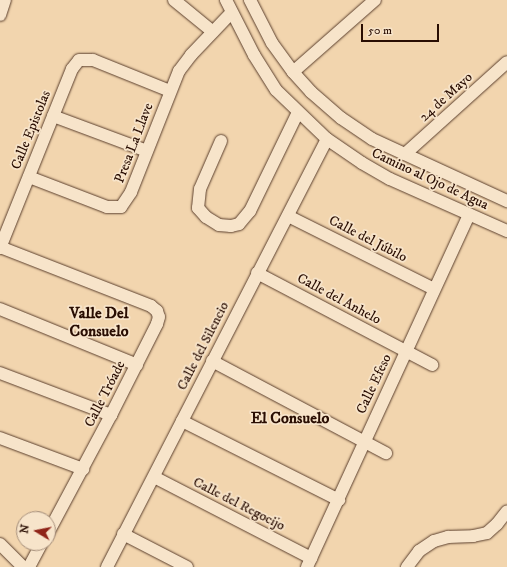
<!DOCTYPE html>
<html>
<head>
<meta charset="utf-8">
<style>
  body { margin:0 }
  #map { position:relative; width:507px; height:567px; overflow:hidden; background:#f2d5ae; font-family:"IM FELL DW Pica",serif }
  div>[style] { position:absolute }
  .roads { filter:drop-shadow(0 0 1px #5b3f2d) drop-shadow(0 0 1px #5b3f2d) }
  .minor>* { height:12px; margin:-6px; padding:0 6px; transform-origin:6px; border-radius:6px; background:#f7e4ca }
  span { translate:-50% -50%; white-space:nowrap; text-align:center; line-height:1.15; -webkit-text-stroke:3.5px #f7e4ca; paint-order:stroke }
  .street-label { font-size:14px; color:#290d02 }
  .quarter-label { font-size:16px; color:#290d02; font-weight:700 }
  .north { position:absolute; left:16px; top:511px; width:40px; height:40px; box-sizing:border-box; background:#f7e4ca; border:1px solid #a58e7a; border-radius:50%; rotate:280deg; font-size:11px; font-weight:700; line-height:16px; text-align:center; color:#290d02 }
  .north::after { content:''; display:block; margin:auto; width:14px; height:18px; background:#8f2418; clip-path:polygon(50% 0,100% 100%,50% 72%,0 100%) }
  .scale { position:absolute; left:361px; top:24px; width:78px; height:18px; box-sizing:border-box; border:2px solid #290d02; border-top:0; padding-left:5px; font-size:12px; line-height:14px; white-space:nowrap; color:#290d02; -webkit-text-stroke:3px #f7e4ca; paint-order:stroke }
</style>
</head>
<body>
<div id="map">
  <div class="roads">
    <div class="minor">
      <i style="left:174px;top:0;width:50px;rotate:39.4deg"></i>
      <i style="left:226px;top:0;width:62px;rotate:63deg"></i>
      <i style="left:254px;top:55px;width:41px;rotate:57.8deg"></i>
      <i style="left:276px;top:90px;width:71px;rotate:43.9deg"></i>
      <i style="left:327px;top:139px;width:42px;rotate:34.4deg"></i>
      <i style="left:362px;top:163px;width:32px;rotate:30deg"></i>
      <i style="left:390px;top:179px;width:128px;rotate:24deg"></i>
      <i style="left:250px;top:0;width:48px;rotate:62.9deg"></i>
      <i style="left:272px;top:43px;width:36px;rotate:54deg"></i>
      <i style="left:293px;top:72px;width:27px;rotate:48deg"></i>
      <i style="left:311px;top:92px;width:40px;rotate:41deg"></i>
      <i style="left:341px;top:118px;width:37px;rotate:34deg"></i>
      <i style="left:372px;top:139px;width:149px;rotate:24.7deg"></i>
      <i style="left:0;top:15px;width:16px;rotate:-72deg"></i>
      <i style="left:293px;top:72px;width:109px;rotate:-41.3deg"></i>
      <i style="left:53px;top:116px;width:100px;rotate:20.4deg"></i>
      <i style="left:221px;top:141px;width:52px;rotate:113.6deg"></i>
      <i style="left:200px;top:189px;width:19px;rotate:96deg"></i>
      <i style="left:198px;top:208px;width:12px;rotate:48deg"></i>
      <i style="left:206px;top:217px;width:15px;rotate:32deg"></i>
      <i style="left:219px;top:225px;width:12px;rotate:5deg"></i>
      <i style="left:231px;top:226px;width:8px;rotate:-14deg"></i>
      <i style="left:239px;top:224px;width:17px;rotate:-50deg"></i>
      <i style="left:250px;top:211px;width:110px;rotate:-64.1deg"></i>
      <i style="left:405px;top:154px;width:137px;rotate:-42deg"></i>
      <i style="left:29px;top:177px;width:84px;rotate:21deg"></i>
      <i style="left:107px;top:207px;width:14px"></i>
      <i style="left:121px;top:207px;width:18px;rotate:-56deg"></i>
      <i style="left:131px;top:192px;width:130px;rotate:-68.4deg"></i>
      <i style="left:179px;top:71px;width:20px;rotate:-53deg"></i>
      <i style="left:191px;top:55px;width:59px;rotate:-46.4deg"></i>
      <i style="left:288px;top:216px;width:163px;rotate:26.6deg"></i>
      <i style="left:0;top:247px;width:162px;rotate:21.3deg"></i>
      <i style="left:151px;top:306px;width:8px;rotate:40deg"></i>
      <i style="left:157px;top:311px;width:6px;rotate:72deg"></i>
      <i style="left:159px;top:317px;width:7px;rotate:106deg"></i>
      <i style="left:157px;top:324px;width:102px;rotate:116.8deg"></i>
      <i style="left:111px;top:415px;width:134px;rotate:118.1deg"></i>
      <i style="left:0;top:248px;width:193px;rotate:-68.1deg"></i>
      <i style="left:72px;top:69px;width:11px;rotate:-52deg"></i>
      <i style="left:79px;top:60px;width:14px"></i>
      <i style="left:93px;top:60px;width:83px;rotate:21.9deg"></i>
      <i style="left:257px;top:273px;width:198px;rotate:27.7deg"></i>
      <i style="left:0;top:309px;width:148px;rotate:22.2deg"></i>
      <i style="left:212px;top:361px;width:197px;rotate:27.9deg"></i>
      <i style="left:0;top:373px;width:119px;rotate:20.7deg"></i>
      <i style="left:182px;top:421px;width:176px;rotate:26.7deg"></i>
      <i style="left:0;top:438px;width:89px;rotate:20.5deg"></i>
      <i style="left:154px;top:477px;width:177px;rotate:27.3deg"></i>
      <i style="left:123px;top:534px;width:72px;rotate:27.3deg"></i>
      <i style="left:0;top:544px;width:33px;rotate:45deg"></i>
      <i style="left:29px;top:567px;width:27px;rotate:-62deg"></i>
      <i style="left:107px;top:567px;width:481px;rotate:-62.8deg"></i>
      <i style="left:307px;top:567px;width:388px;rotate:-65.3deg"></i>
      <i style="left:407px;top:567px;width:20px;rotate:-53deg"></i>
      <i style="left:419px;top:551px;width:18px;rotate:-34deg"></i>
      <i style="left:434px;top:541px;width:15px;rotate:-16deg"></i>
      <i style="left:448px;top:537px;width:25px;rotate:-2deg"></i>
      <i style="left:473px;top:536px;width:14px;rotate:-12deg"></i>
      <i style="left:487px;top:533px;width:13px;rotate:-42deg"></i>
      <i style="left:497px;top:524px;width:16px;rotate:-52deg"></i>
    </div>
  </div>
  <div class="street-label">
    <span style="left:446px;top:97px;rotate:-42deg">24 de Mayo</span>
    <span style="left:31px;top:130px;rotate:-68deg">Calle Epistolas</span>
    <span style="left:134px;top:143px;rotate:-69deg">Presa La Llave</span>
    <span style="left:430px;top:179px;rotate:25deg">Camino al Ojo de Agua</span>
    <span style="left:368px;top:239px;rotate:27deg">Calle del Júbilo</span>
    <span style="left:339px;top:299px;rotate:28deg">Calle del Anhelo</span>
    <span style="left:203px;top:346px;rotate:-63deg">Calle del Silencio</span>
    <span style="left:374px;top:384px;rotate:-65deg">Calle Efeso</span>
    <span style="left:105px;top:394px;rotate:-63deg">Calle Tróade</span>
    <span style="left:239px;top:504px;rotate:27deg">Calle del Regocijo</span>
  </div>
  <div class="quarter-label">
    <span style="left:99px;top:322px">Valle Del<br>Consuelo</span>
    <span style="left:290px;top:418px">El Consuelo</span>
  </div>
  <div class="north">N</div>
  <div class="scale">50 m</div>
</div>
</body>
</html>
